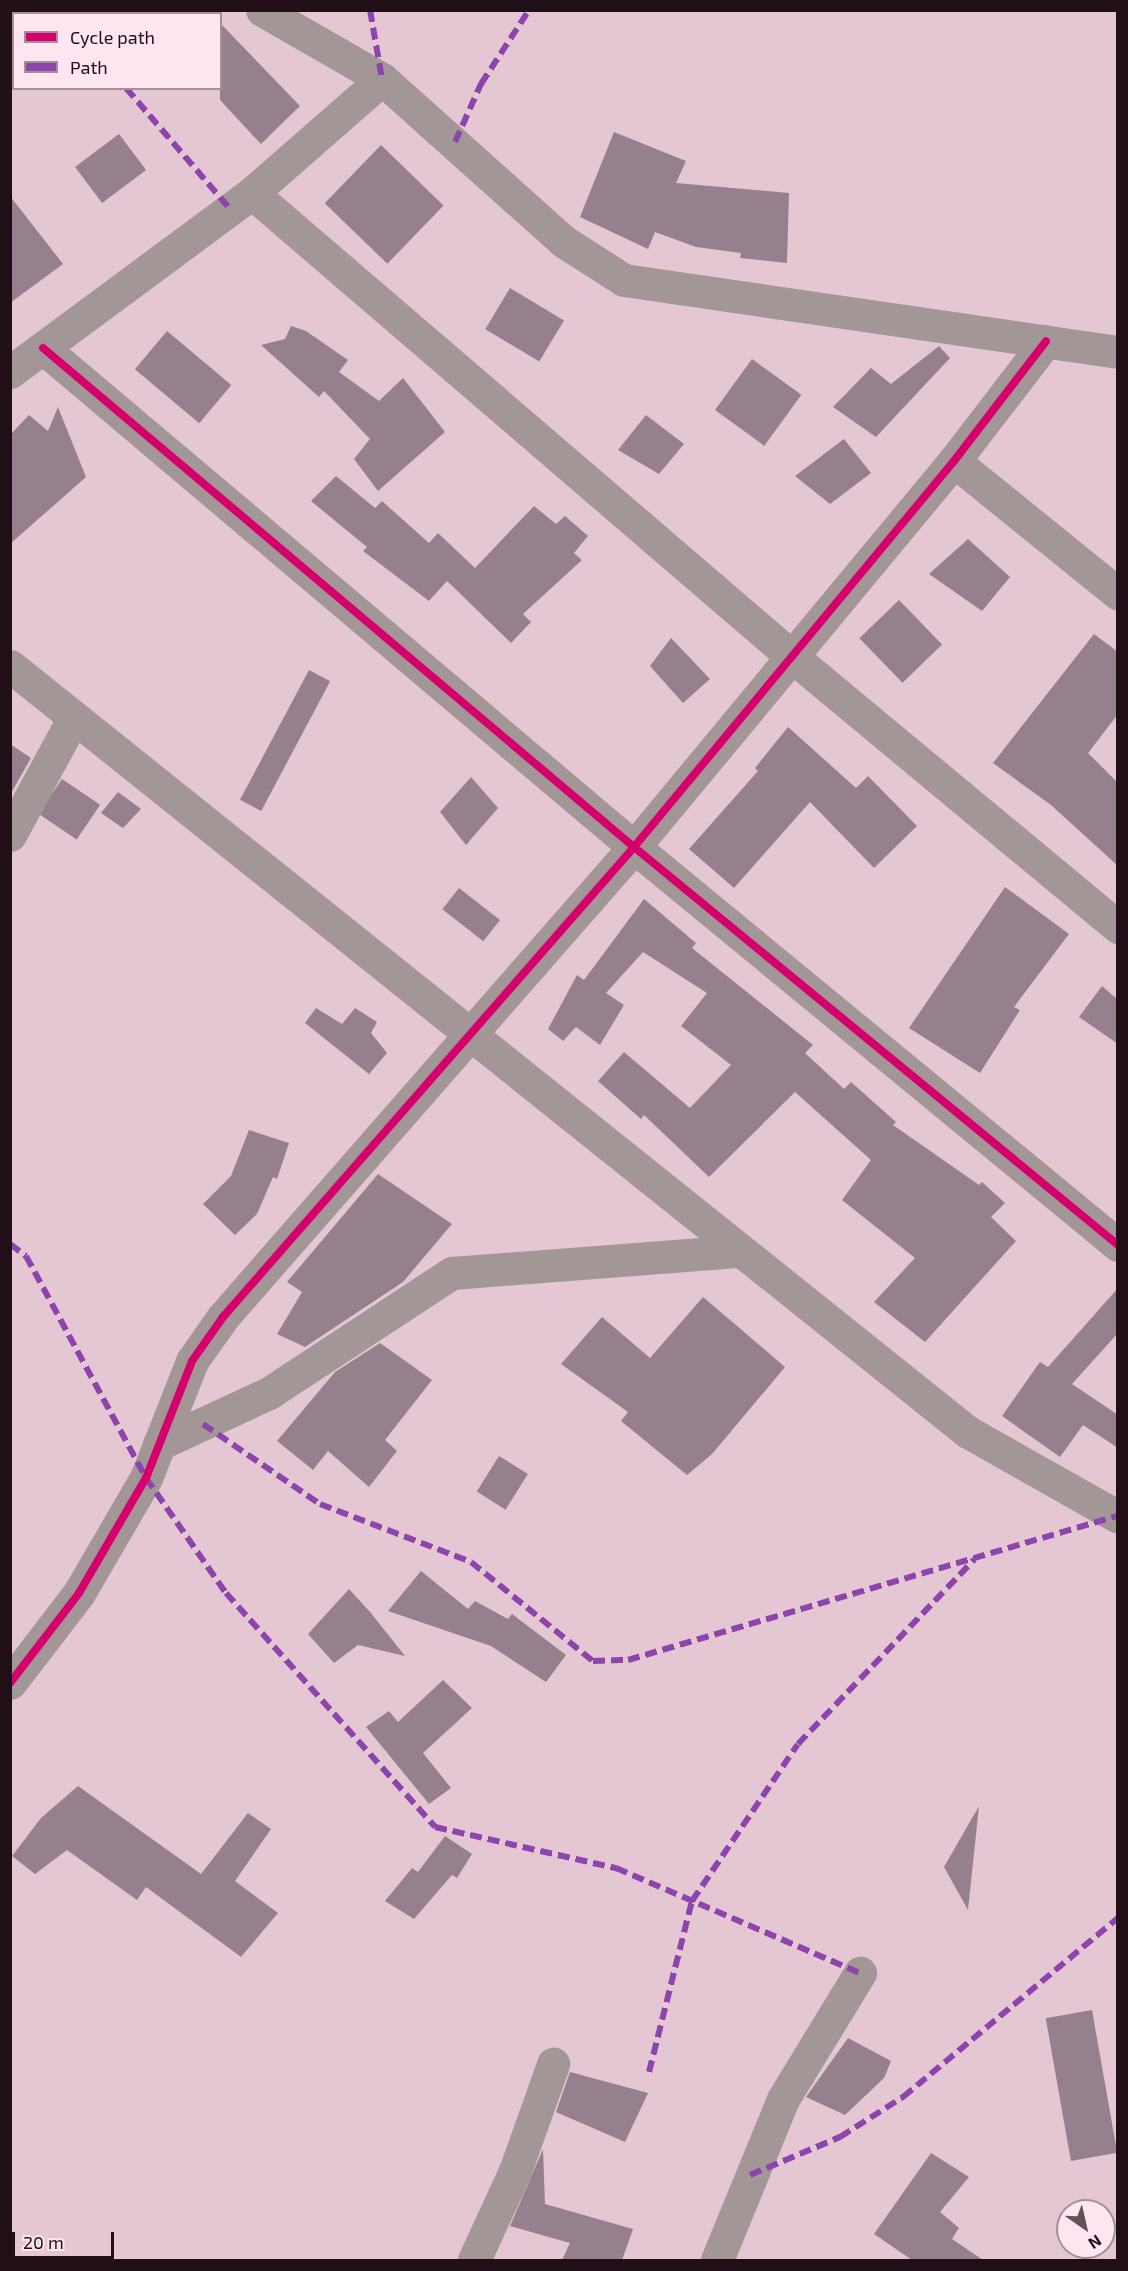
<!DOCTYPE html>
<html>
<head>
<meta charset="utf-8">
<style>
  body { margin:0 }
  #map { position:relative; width:1128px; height:2271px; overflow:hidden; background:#e4c7d3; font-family:"Exo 2",sans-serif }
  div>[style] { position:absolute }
  .building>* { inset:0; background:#96808e; transform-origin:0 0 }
  .minor>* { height:33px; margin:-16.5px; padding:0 16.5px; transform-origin:16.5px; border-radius:16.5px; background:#a29796 }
  .tertiary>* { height:33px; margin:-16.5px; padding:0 16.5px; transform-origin:16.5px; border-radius:16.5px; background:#a29796 }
  .quiet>* { height:6px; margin-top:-3px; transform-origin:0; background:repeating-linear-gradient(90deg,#8e44ad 0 12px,transparent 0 18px) }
  .cycleway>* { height:8px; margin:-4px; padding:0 4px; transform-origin:4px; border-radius:4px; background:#d6006c }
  span { translate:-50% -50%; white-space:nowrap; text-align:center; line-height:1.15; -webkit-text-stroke:6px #fde6ef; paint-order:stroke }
  .frame { position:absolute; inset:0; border:12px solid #210f18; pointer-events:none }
  .legend { position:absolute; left:12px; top:12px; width:210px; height:78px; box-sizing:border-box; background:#fde6ef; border:2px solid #a59099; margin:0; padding:8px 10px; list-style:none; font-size:18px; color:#210f18 }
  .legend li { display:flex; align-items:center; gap:12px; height:30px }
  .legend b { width:30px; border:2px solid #a59099 }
  .north { position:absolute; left:1056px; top:2199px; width:60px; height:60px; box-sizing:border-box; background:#fde6ef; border:2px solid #a59099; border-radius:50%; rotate:146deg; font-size:16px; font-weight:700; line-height:24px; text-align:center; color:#210f18 }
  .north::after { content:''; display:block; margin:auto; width:21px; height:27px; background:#654f59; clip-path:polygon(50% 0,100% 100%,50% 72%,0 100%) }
  .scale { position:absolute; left:12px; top:2232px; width:102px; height:27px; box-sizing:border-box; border:3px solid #210f18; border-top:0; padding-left:8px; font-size:18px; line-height:21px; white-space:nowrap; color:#210f18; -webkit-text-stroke:4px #fde6ef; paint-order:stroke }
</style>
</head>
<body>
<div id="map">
  <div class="building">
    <i style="clip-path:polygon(220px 23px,300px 106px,261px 144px,220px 100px)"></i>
    <i style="clip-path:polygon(614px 132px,686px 161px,676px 183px,789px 193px,787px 263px,740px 258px,741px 253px,696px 247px,655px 232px,648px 249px,580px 217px)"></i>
    <i style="left:119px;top:134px;width:45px;height:55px;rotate:53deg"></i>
    <i style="left:381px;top:145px;width:87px;height:81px;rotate:44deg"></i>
    <i style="clip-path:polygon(10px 196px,63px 264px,10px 303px)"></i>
    <i style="left:510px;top:288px;width:63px;height:48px;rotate:31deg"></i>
    <i style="clip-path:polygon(291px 326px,306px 331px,348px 360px,339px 372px,379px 401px,403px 378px,445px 432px,378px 491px,354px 459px,370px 439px,324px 391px,319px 397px,261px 345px,285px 339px)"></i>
    <i style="left:167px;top:331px;width:84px;height:50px;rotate:40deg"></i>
    <i style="clip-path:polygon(939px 346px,950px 358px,876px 437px,833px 407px,871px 368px,891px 384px)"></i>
    <i style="left:752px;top:359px;width:61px;height:63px;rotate:36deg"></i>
    <i style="clip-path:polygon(58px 407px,86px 477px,10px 544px,10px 435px,29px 415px,48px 431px)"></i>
    <i style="clip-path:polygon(646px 415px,684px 444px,659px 474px,618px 450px)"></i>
    <i style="clip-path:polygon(844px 439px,871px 473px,830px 504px,795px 476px)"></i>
    <i style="clip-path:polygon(336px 476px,375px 508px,382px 501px,429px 543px,438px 533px,475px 568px,534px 506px,556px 524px,565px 516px,588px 536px,574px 553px,582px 560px,523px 614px,531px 622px,511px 643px,447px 581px,429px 601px,363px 551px,367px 547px,311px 501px)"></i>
    <i style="clip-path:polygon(968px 539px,1010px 577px,982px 611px,929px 574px)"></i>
    <i style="left:899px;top:600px;width:62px;height:55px;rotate:46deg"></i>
    <i style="clip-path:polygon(1094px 634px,1118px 652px,1118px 714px,1088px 753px,1118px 783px,1118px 866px,1051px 805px,993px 763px)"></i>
    <i style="clip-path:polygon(671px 638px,710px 679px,683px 703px,650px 666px)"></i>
    <i style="left:309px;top:670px;width:24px;height:147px;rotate:28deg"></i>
    <i style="clip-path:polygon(788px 727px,856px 788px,868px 776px,917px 826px,874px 868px,810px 802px,734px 888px,689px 849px,758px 771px,755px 768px)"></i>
    <i style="clip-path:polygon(10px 744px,31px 758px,10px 795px)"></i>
    <i style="clip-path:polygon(471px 777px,498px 808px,466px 845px,440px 812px)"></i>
    <i style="left:62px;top:779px;width:46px;height:42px;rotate:34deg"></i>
    <i style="clip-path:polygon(118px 792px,141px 809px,123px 828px,101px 813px)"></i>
    <i style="clip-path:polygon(1005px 887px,1069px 934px,1014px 1007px,1020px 1010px,980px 1073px,909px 1028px)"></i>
    <i style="left:459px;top:888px;width:52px;height:27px;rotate:38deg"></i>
    <i style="clip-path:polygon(644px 899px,696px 943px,692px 948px,813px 1045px,805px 1053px,844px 1089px,851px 1082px,896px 1122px,893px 1125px,979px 1185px,982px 1182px,1005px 1203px,991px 1217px,1016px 1241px,925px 1342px,874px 1302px,915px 1258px,842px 1200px,871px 1160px,795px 1092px,709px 1177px,644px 1115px,641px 1119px,598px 1081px,624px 1052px,690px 1108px,731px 1065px,681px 1026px,707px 993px,643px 952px,606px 993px,624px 1005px,600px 1045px,576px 1027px,563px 1041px,548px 1029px,577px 975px,584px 980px)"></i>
    <i style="clip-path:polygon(1102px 986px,1118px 1000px,1118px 1044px,1079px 1017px)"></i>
    <i style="clip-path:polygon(316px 1008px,342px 1024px,355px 1008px,377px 1022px,371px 1033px,387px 1053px,369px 1074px,305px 1023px)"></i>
    <i style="clip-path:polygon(249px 1130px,289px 1143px,277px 1179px,273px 1177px,257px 1214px,235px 1235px,203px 1204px,231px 1176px)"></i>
    <i style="clip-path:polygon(378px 1174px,452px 1224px,403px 1282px,305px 1347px,277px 1334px,302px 1292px,287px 1282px)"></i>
    <i style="clip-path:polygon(1118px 1288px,1118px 1333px,1072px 1384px,1118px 1415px,1118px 1448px,1083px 1425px,1060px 1457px,1002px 1416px,1040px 1362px,1048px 1367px)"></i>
    <i style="clip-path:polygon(703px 1297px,785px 1367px,712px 1454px,687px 1475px,621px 1421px,628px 1412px,561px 1364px,602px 1317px,650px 1358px)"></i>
    <i style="clip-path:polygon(380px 1343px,432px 1380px,385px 1440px,397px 1451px,369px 1487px,328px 1451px,313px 1470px,277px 1441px,335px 1372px)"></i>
    <i style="left:499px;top:1456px;width:34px;height:42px;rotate:32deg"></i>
    <i style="clip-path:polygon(421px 1571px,468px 1609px,475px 1601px,508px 1619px,512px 1614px,566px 1655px,546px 1682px,491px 1646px,388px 1611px)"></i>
    <i style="clip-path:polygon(349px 1589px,370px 1612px,405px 1656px,358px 1645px,334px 1663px,308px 1634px)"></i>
    <i style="clip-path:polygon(443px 1680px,472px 1708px,423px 1753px,451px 1788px,429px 1804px,366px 1727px,389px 1711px,398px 1722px)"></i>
    <i style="clip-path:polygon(78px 1786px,201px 1874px,248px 1813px,271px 1829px,235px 1881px,278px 1913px,241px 1957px,146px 1887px,137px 1900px,67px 1850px,35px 1874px,12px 1856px,41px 1818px)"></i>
    <i style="clip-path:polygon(979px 1806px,968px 1910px,944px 1867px)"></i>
    <i style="clip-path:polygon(445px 1836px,472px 1854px,457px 1878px,452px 1875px,414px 1919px,385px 1901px,412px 1868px,418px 1872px)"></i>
    <i style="left:1092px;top:2010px;width:145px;height:47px;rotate:80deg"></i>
    <i style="clip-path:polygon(848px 2038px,891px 2061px,884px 2078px,845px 2115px,806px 2097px)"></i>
    <i style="clip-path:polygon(570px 2072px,648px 2093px,625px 2142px,556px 2112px)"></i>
    <i style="clip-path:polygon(543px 2149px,545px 2204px,633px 2229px,622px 2260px,562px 2260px,570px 2243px,510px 2226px)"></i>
    <i style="clip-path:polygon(931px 2153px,969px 2177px,940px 2212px,959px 2228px,952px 2239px,983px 2260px,912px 2260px,874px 2234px)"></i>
  </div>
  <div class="minor">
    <i style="left:262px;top:10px;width:138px;rotate:29.9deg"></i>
    <i style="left:382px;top:79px;width:243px;rotate:41.8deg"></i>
    <i style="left:563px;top:241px;width:72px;rotate:32.6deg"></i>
    <i style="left:624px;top:280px;width:499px;rotate:8.3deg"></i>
    <i style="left:252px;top:193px;width:708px;rotate:40.65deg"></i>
    <i style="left:789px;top:654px;width:428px;rotate:39.7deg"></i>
    <i style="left:43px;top:348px;width:773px;rotate:40.18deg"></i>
    <i style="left:634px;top:847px;width:627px;rotate:39.43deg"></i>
    <i style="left:10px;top:372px;width:301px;rotate:-36.5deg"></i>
    <i style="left:252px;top:193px;width:173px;rotate:-41.2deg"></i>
    <i style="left:954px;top:461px;width:211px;rotate:39deg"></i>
    <i style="left:10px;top:835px;width:134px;rotate:-61.5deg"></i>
    <i style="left:159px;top:1444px;width:121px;rotate:-24.9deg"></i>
    <i style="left:269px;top:1393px;width:219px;rotate:-33.3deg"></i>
    <i style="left:452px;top:1273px;width:289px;rotate:-4.4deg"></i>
    <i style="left:10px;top:1683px;width:113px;rotate:-52.5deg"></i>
    <i style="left:79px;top:1593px;width:133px;rotate:-59.8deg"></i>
    <i style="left:146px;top:1478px;width:126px;rotate:-68.5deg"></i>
    <i style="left:192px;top:1361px;width:54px;rotate:-54.8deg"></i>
    <i style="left:223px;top:1317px;width:624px;rotate:-48.83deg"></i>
    <i style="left:634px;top:847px;width:501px;rotate:-50.34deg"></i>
    <i style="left:954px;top:461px;width:151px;rotate:-52.5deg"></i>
    <i style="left:474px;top:2260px;width:98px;rotate:-65.3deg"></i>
    <i style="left:515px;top:2171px;width:114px;rotate:-70.4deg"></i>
    <i style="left:717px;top:2260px;width:174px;rotate:-67.7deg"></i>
    <i style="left:783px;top:2099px;width:148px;rotate:-58.6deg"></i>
  </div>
  <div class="tertiary">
    <i style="left:10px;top:666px;width:1227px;rotate:38.65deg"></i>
    <i style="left:968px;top:1432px;width:172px;rotate:29.5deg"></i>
  </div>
  <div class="quiet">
    <i style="left:64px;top:10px;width:4px;rotate:63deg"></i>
    <i style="left:370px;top:10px;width:70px;rotate:80.1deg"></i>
    <i style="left:126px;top:88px;width:160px;rotate:49.3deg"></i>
    <i style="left:455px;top:142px;width:64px;rotate:-65.9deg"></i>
    <i style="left:481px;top:84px;width:88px;rotate:-57deg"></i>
    <i style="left:10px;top:1244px;width:20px;rotate:37deg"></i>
    <i style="left:26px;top:1256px;width:252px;rotate:61.6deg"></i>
    <i style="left:146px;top:1478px;width:140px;rotate:55.2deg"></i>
    <i style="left:226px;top:1593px;width:314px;rotate:48.2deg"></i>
    <i style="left:435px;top:1827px;width:186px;rotate:12.8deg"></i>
    <i style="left:616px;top:1868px;width:266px;rotate:23.3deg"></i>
    <i style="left:203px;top:1424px;width:142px;rotate:34.4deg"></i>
    <i style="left:320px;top:1504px;width:162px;rotate:21deg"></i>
    <i style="left:471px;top:1562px;width:157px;rotate:39.1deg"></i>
    <i style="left:593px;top:1661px;width:35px;rotate:-2deg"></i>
    <i style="left:628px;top:1660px;width:510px;rotate:-16.41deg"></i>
    <i style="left:649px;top:2072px;width:176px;rotate:-75.9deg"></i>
    <i style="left:692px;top:1901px;width:189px;rotate:-56deg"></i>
    <i style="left:798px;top:1744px;width:255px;rotate:-46.3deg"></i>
    <i style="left:750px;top:2175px;width:98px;rotate:-22.9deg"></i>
    <i style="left:840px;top:2137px;width:75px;rotate:-32.4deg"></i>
    <i style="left:903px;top:2097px;width:280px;rotate:-39.8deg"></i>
  </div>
  <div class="cycleway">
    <i style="left:43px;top:348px;width:773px;rotate:40.18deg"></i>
    <i style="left:634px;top:847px;width:627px;rotate:39.43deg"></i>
    <i style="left:10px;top:1683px;width:113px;rotate:-52.5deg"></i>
    <i style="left:79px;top:1593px;width:133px;rotate:-59.8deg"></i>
    <i style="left:146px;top:1478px;width:126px;rotate:-68.5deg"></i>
    <i style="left:192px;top:1361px;width:54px;rotate:-54.8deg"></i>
    <i style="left:223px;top:1317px;width:624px;rotate:-48.83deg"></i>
    <i style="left:634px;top:847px;width:501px;rotate:-50.34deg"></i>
    <i style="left:954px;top:461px;width:151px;rotate:-52.5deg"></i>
  </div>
  <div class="frame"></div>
  <ul class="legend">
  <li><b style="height:8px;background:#d6006c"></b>Cycle path</li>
  <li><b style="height:8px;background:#8e44ad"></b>Path</li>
  </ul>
  <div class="north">N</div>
  <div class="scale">20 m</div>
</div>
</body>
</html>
